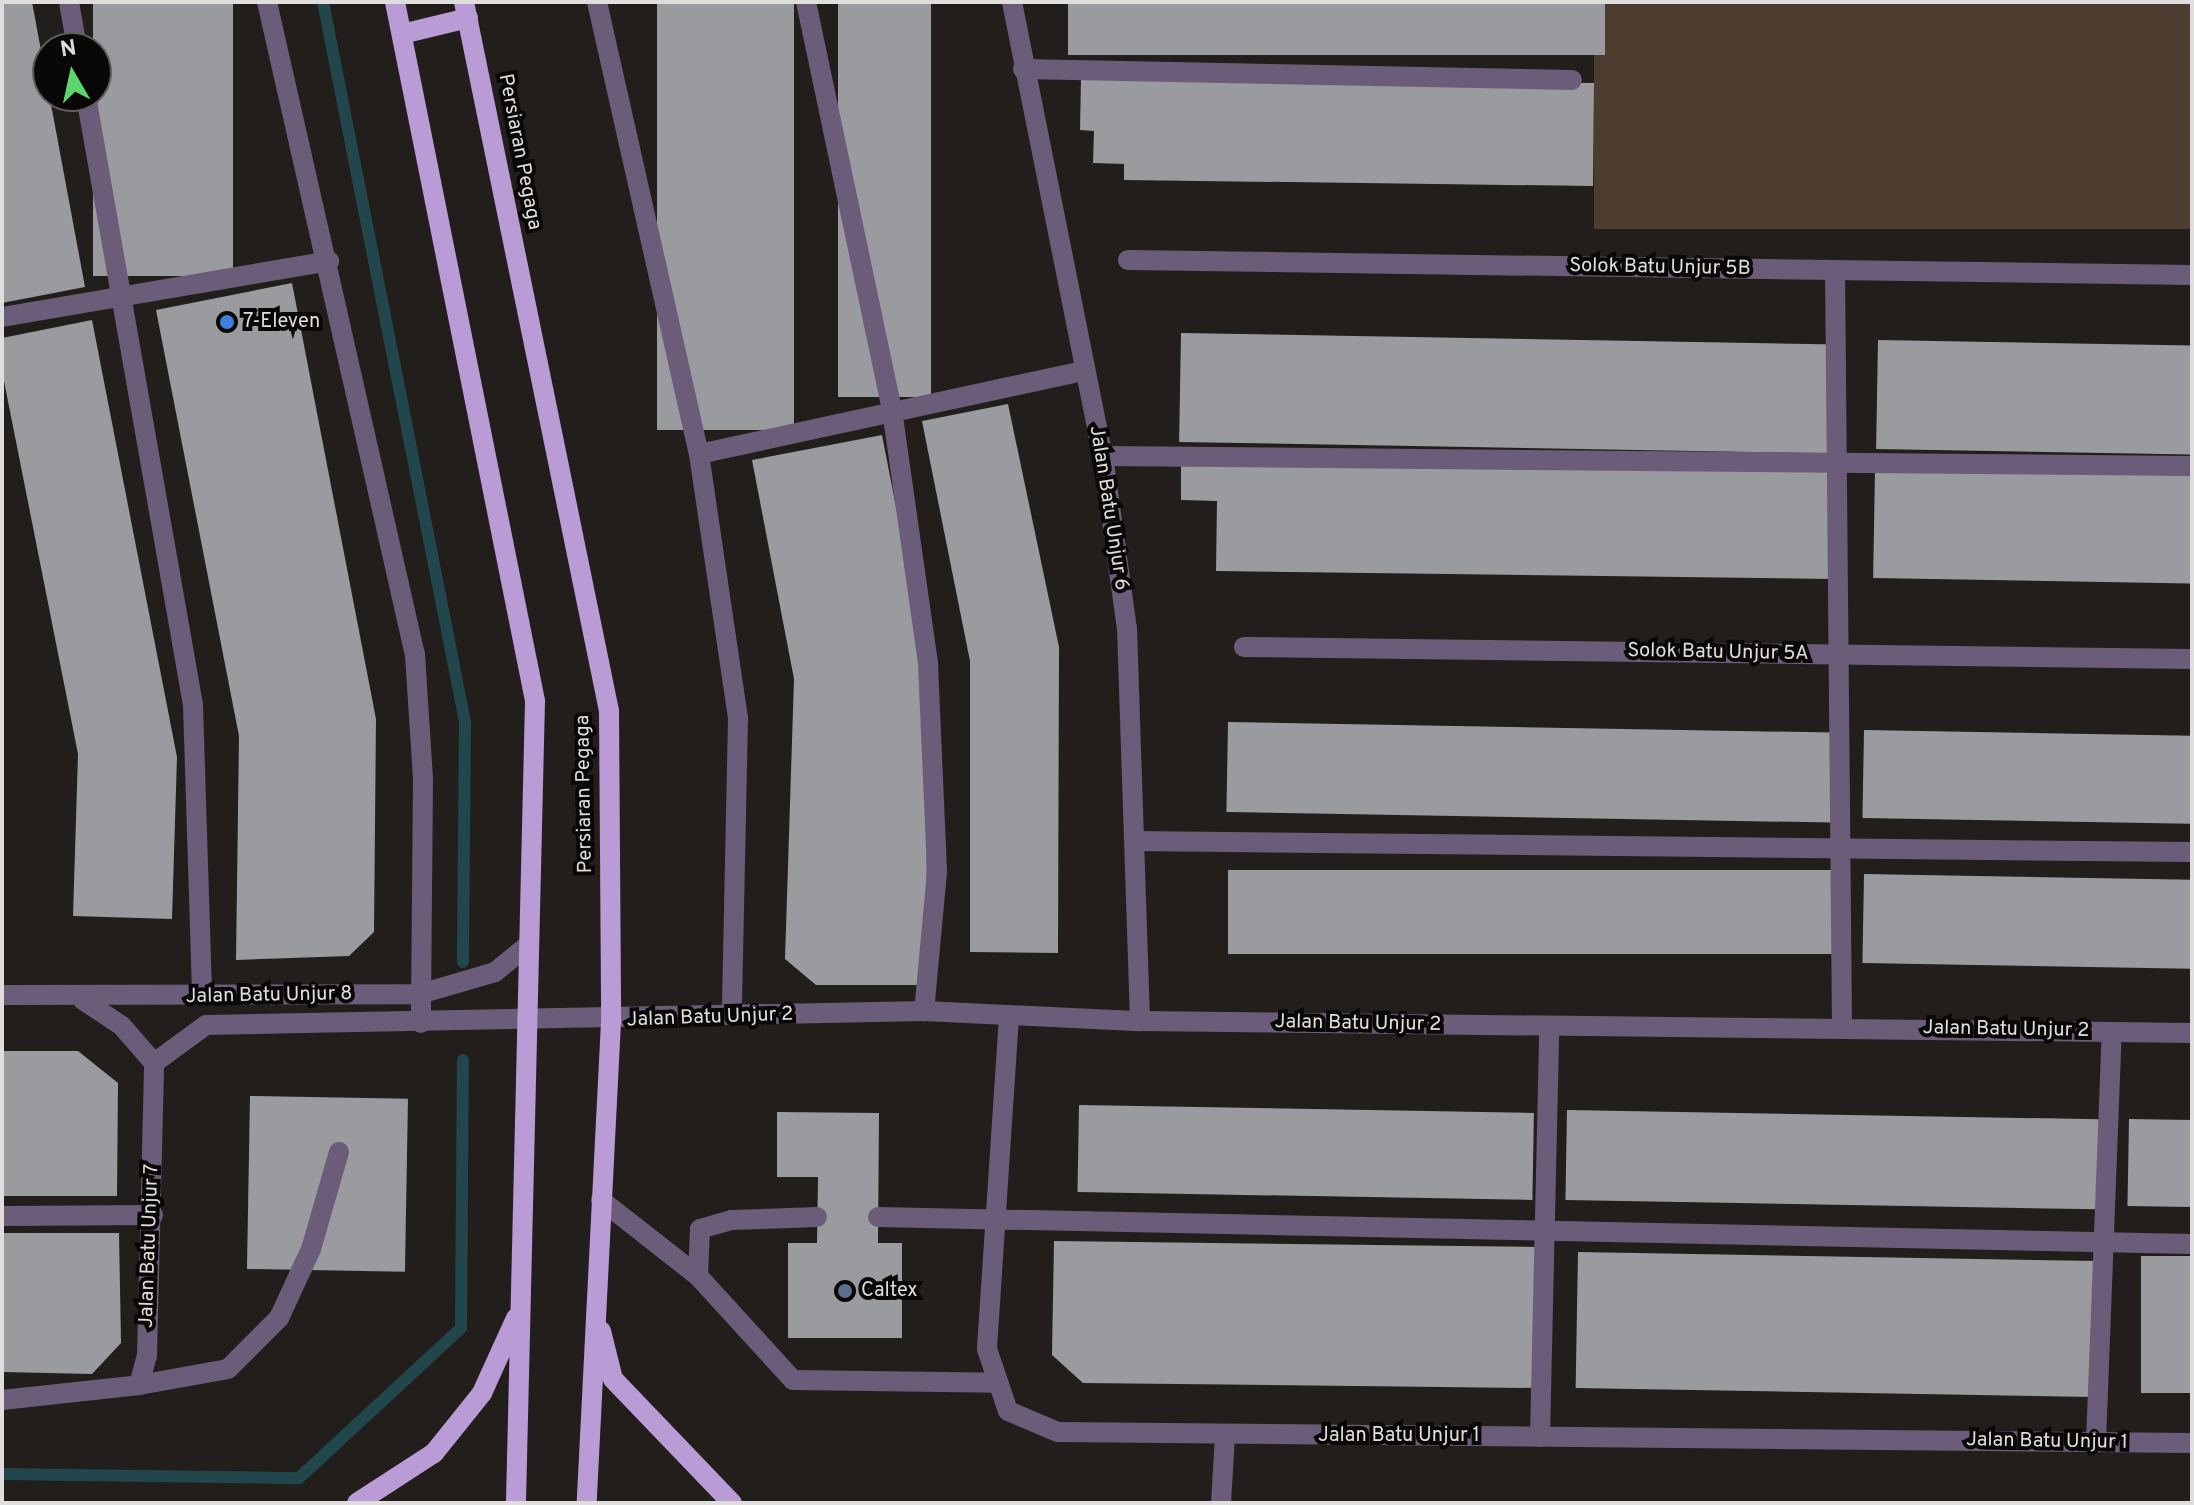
<!DOCTYPE html>
<html>
<head>
<meta charset="utf-8">
<style>
  body { margin:0 }
  #map { position:relative; width:2194px; height:1505px; overflow:hidden; background:#221e1b; font-family:Overpass,sans-serif }
  div>[style] { position:absolute }
  .green>* { inset:0; background:#4d3d31; transform-origin:0 0 }
  .stream>* { height:12px; margin:-6px; padding:0 6px; transform-origin:6px; border-radius:6px; background:#21464c }
  .building>* { inset:0; background:#9a9b9f; transform-origin:0 0 }
  .lane>* { height:20px; margin:-10px; padding:0 10px; transform-origin:10px; border-radius:10px; background:#6b5d79 }
  .street>* { height:20px; margin:-10px; padding:0 10px; transform-origin:10px; border-radius:10px; background:#6b5d79 }
  .primary>* { height:20px; margin:-10px; padding:0 10px; transform-origin:10px; border-radius:10px; background:#b99bd5 }
  .dots>* { width:22px; height:22px; translate:-50% -50%; box-sizing:border-box; border:4px solid #0a0807; border-radius:50% }
  span { translate:-50% -50%; white-space:nowrap; text-align:center; line-height:1.15; -webkit-text-stroke:8px #0a0807; paint-order:stroke }
  .street-label { font-size:20px; color:#e0dedc }
  .poi-label { font-size:20px; color:#e0dedc }
  .left { translate:0 -50%; text-align:left }
  .frame { position:absolute; inset:0; border:4px solid #e0dedc; pointer-events:none }
  .north { position:absolute; left:32px; top:32px; width:80px; height:80px; box-sizing:border-box; background:#0a0807; border:2px solid #605e5c; border-radius:50%; rotate:351deg; font-size:22px; font-weight:700; line-height:32px; text-align:center; color:#e0dedc }
  .north::after { content:''; display:block; margin:auto; width:28px; height:36px; background:#5cd56d; clip-path:polygon(50% 0,100% 100%,50% 72%,0 100%) }
</style>
</head>
<body>
<div id="map">
  <div class="green">
    <i style="left:1594px;top:2px;width:598px;height:227px"></i>
  </div>
  <div class="stream">
    <i style="left:323px;top:2px;width:734px;rotate:78.84deg"></i>
    <i style="left:465px;top:722px;width:240px;rotate:90.5deg"></i>
    <i style="left:2px;top:1474px;width:297px;rotate:0.8deg"></i>
    <i style="left:299px;top:1478px;width:221px;rotate:-42.8deg"></i>
    <i style="left:461px;top:1328px;width:268px;rotate:-89.6deg"></i>
  </div>
  <div class="building">
    <i style="clip-path:polygon(2px 2px,32px 2px,85px 287px,2px 303px)"></i>
    <i style="left:93px;top:2px;width:140px;height:274px"></i>
    <i style="left:657px;top:2px;width:137px;height:428px"></i>
    <i style="left:838px;top:2px;width:93px;height:395px"></i>
    <i style="left:1068px;top:2px;width:537px;height:53px"></i>
    <i style="clip-path:polygon(1081px 77px,1594px 83px,1593px 186px,1124px 180px,1124px 164px,1093px 163px,1094px 131px,1080px 130px)"></i>
    <i style="clip-path:polygon(292px 283px,376px 719px,374px 932px,349px 956px,236px 960px,239px 736px,156px 310px)"></i>
    <i style="clip-path:polygon(92px 320px,177px 757px,172px 919px,73px 916px,78px 754px,2px 371px,2px 338px)"></i>
    <i style="left:1181px;top:333px;width:657px;height:109px;rotate:1deg"></i>
    <i style="left:1878px;top:340px;width:314px;height:109px;rotate:1deg"></i>
    <i style="clip-path:polygon(1008px 404px,1059px 647px,1058px 953px,970px 952px,970px 661px,922px 421px)"></i>
    <i style="clip-path:polygon(882px 435px,928px 671px,926px 985px,816px 985px,785px 959px,794px 679px,752px 460px)"></i>
    <i style="clip-path:polygon(1181px 461px,1836px 470px,1834px 579px,1216px 571px,1217px 501px,1181px 500px)"></i>
    <i style="left:1875px;top:470px;width:317px;height:108px;rotate:1deg"></i>
    <i style="left:1228px;top:722px;width:606px;height:90px;rotate:1deg"></i>
    <i style="left:1864px;top:730px;width:328px;height:88px;rotate:1deg"></i>
    <i style="left:1228px;top:870px;width:604px;height:84px"></i>
    <i style="left:1864px;top:874px;width:328px;height:89px;rotate:1deg"></i>
    <i style="clip-path:polygon(2px 1051px,78px 1051px,118px 1083px,117px 1196px,2px 1196px)"></i>
    <i style="left:250px;top:1096px;width:158px;height:173px;rotate:1deg"></i>
    <i style="left:1079px;top:1105px;width:455px;height:87px;rotate:1deg"></i>
    <i style="left:1567px;top:1110px;width:532px;height:90px;rotate:1deg"></i>
    <i style="clip-path:polygon(777px 1112px,879px 1113px,878px 1243px,902px 1243px,902px 1338px,788px 1338px,788px 1243px,817px 1243px,818px 1177px,777px 1177px)"></i>
    <i style="left:2129px;top:1119px;width:63px;height:87px;rotate:1deg"></i>
    <i style="clip-path:polygon(2px 1233px,119px 1233px,121px 1343px,92px 1374px,2px 1372px)"></i>
    <i style="clip-path:polygon(1054px 1241px,1539px 1247px,1537px 1388px,1083px 1383px,1052px 1355px)"></i>
    <i style="left:1578px;top:1252px;width:521px;height:136px;rotate:1deg"></i>
    <i style="left:2141px;top:1256px;width:51px;height:137px"></i>
  </div>
  <div class="lane">
    <i style="left:69px;top:2px;width:47px;rotate:80.1deg"></i>
    <i style="left:806px;top:2px;width:417px;rotate:78.1deg"></i>
    <i style="left:892px;top:410px;width:257px;rotate:81.9deg"></i>
    <i style="left:928px;top:664px;width:208px;rotate:87.5deg"></i>
    <i style="left:937px;top:872px;width:140px;rotate:95.3deg"></i>
    <i style="left:1023px;top:69px;width:549px;rotate:1.15deg"></i>
    <i style="left:86px;top:96px;width:618px;rotate:80.03deg"></i>
    <i style="left:193px;top:705px;width:291px;rotate:88.2deg"></i>
    <i style="left:2px;top:317px;width:332px;rotate:-9.7deg"></i>
    <i style="left:699px;top:454px;width:393px;rotate:-12.2deg"></i>
    <i style="left:1103px;top:456px;width:1089px;rotate:0.53deg"></i>
    <i style="left:1134px;top:841px;width:1058px;rotate:0.6deg"></i>
    <i style="left:601px;top:1200px;width:123px;rotate:38.1deg"></i>
    <i style="left:698px;top:1276px;width:141px;rotate:47.6deg"></i>
    <i style="left:793px;top:1380px;width:205px;rotate:0.8deg"></i>
    <i style="left:2px;top:1216px;width:151px;rotate:-0.4deg"></i>
    <i style="left:878px;top:1217px;width:1314px;rotate:1.18deg"></i>
    <i style="left:698px;top:1276px;width:47px;rotate:-87.6deg"></i>
    <i style="left:700px;top:1229px;width:33px;rotate:-16deg"></i>
    <i style="left:732px;top:1220px;width:85px;rotate:-2deg"></i>
    <i style="left:139px;top:1385px;width:90px;rotate:-10.2deg"></i>
    <i style="left:228px;top:1369px;width:72px;rotate:-45deg"></i>
    <i style="left:279px;top:1318px;width:76px;rotate:-65.1deg"></i>
    <i style="left:311px;top:1249px;width:101px;rotate:-73.9deg"></i>
    <i style="left:1540px;top:1437px;width:411px;rotate:-88.7deg"></i>
    <i style="left:2096px;top:1442px;width:410px;rotate:-87.8deg"></i>
  </div>
  <div class="street">
    <i style="left:267px;top:2px;width:670px;rotate:77.23deg"></i>
    <i style="left:415px;top:655px;width:123px;rotate:86.3deg"></i>
    <i style="left:423px;top:778px;width:245px;rotate:90.5deg"></i>
    <i style="left:597px;top:2px;width:463px;rotate:77.3deg"></i>
    <i style="left:699px;top:454px;width:267px;rotate:81.6deg"></i>
    <i style="left:738px;top:718px;width:297px;rotate:91.2deg"></i>
    <i style="left:1012px;top:2px;width:463px;rotate:78.7deg"></i>
    <i style="left:1103px;top:456px;width:174px;rotate:82.1deg"></i>
    <i style="left:1127px;top:628px;width:393px;rotate:88.1deg"></i>
    <i style="left:1128px;top:260px;width:1064px;rotate:0.81deg"></i>
    <i style="left:1835px;top:270px;width:759px;rotate:89.47deg"></i>
    <i style="left:1244px;top:647px;width:948px;rotate:0.73deg"></i>
    <i style="left:2px;top:995px;width:418px;rotate:-0.1deg"></i>
    <i style="left:420px;top:994px;width:78px;rotate:-16.3deg"></i>
    <i style="left:495px;top:972px;width:38px;rotate:-39deg"></i>
    <i style="left:1009px;top:1017px;width:333px;rotate:93.8deg"></i>
    <i style="left:987px;top:1349px;width:65px;rotate:71.3deg"></i>
    <i style="left:1008px;top:1411px;width:54px;rotate:22.8deg"></i>
    <i style="left:1058px;top:1432px;width:1134px;rotate:0.56deg"></i>
    <i style="left:154px;top:1063px;width:64px;rotate:-36.2deg"></i>
    <i style="left:206px;top:1025px;width:718px;rotate:-1.12deg"></i>
    <i style="left:924px;top:1011px;width:216px;rotate:2.7deg"></i>
    <i style="left:1140px;top:1021px;width:1052px;rotate:0.65deg"></i>
    <i style="left:2px;top:1400px;width:138px;rotate:-6.2deg"></i>
    <i style="left:139px;top:1385px;width:30px;rotate:-75deg"></i>
    <i style="left:147px;top:1356px;width:293px;rotate:-88.6deg"></i>
    <i style="left:154px;top:1063px;width:49px;rotate:-130.9deg"></i>
    <i style="left:122px;top:1026px;width:47px;rotate:-146.3deg"></i>
    <i style="left:1221px;top:1503px;width:68px;rotate:-86.6deg"></i>
  </div>
  <div class="primary">
    <i style="left:395px;top:2px;width:713px;rotate:78.67deg"></i>
    <i style="left:535px;top:701px;width:802px;rotate:91.36deg"></i>
    <i style="left:464px;top:2px;width:724px;rotate:78.44deg"></i>
    <i style="left:609px;top:711px;width:311px;rotate:89.6deg"></i>
    <i style="left:611px;top:1022px;width:482px;rotate:92.9deg"></i>
    <i style="left:402px;top:34px;width:68px;rotate:-13.6deg"></i>
    <i style="left:601px;top:1331px;width:49px;rotate:76deg"></i>
    <i style="left:613px;top:1379px;width:172px;rotate:46.2deg"></i>
    <i style="left:357px;top:1503px;width:92px;rotate:-33deg"></i>
    <i style="left:434px;top:1453px;width:77px;rotate:-51.3deg"></i>
    <i style="left:482px;top:1393px;width:82px;rotate:-65.6deg"></i>
  </div>
  <div class="dots">
    <i style="left:227px;top:322px;background:#3f7fe0"></i>
    <i style="left:845px;top:1291px;background:#5c6f8a"></i>
  </div>
  <div class="street-label">
    <span style="left:519px;top:152px;rotate:79deg">Persiaran Pegaga</span>
    <span style="left:1660px;top:268px;rotate:1deg">Solok Batu Unjur 5B</span>
    <span style="left:1108px;top:508px;rotate:81deg">Jalan Batu Unjur 6</span>
    <span style="left:1718px;top:653px;rotate:1deg">Solok Batu Unjur 5A</span>
    <span style="left:585px;top:794px;rotate:-91deg">Persiaran Pegaga</span>
    <span style="left:269px;top:996px;rotate:-1deg">Jalan Batu Unjur 8</span>
    <span style="left:710px;top:1018px;rotate:-2deg">Jalan Batu Unjur 2</span>
    <span style="left:1358px;top:1024px;rotate:1deg">Jalan Batu Unjur 2</span>
    <span style="left:2006px;top:1030px;rotate:1deg">Jalan Batu Unjur 2</span>
    <span style="left:150px;top:1246px;rotate:-88deg">Jalan Batu Unjur 7</span>
    <span style="left:1399px;top:1436px">Jalan Batu Unjur 1</span>
    <span style="left:2047px;top:1442px;rotate:1deg">Jalan Batu Unjur 1</span>
  </div>
  <div class="poi-label">
    <span class="left" style="left:243px;top:322px">7-Eleven</span>
    <span class="left" style="left:861px;top:1291px">Caltex</span>
  </div>
  <div class="frame"></div>
  <div class="north">N</div>
</div>
</body>
</html>
